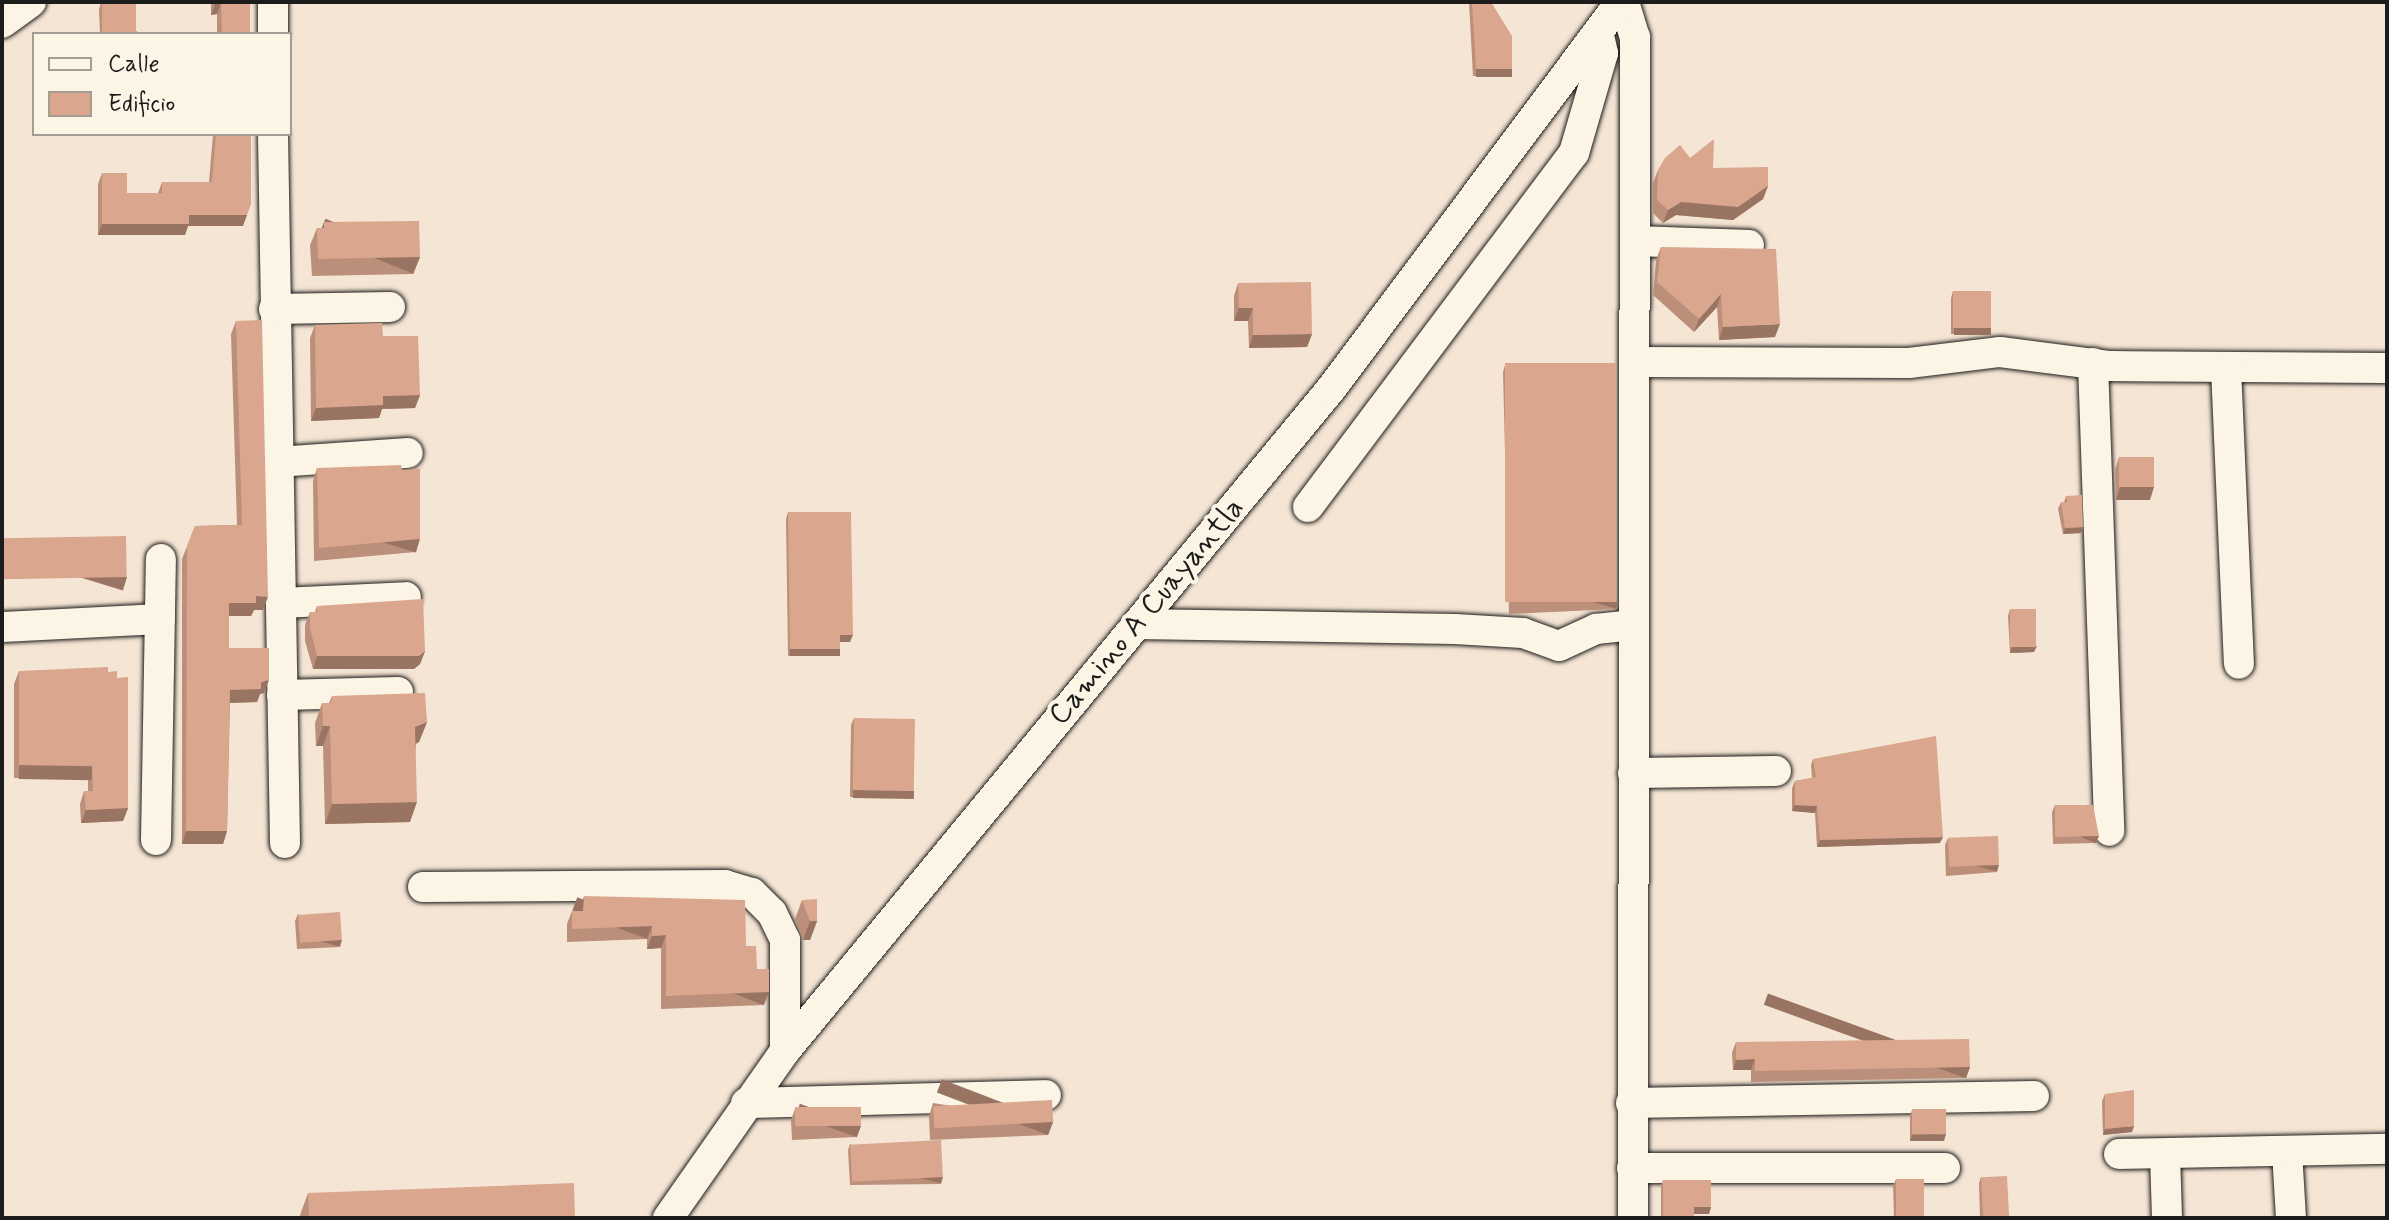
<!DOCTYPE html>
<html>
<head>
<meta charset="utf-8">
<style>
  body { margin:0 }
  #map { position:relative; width:2389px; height:1220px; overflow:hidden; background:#f5e5d4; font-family:Mynerve,sans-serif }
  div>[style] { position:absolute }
  .roads { filter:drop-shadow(0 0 2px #1c1c1c) drop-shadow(0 0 2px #1c1c1c) }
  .minor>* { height:30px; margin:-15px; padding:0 15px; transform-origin:15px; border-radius:15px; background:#fcf5e5 }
  .wall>* { inset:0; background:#bb8f7a }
  .shaded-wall>* { inset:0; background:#997463; transform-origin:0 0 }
  .building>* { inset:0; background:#daa68e; transform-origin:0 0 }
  span { translate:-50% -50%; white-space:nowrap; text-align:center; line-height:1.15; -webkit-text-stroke:8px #fcf5e5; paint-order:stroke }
  .street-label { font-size:30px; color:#1c1c1c }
  .frame { position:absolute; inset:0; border:4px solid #1c1c1c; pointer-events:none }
  .legend { position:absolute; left:32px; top:32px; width:260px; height:104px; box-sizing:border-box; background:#fcf5e5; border:2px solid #a29e95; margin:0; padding:10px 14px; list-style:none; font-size:24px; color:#1c1c1c }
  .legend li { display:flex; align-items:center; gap:16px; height:40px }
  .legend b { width:40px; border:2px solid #a29e95 }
</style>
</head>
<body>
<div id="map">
  <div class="roads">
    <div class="minor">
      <i style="left:273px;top:2px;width:32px;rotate:90deg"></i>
      <i style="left:1624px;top:2px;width:37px;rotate:73deg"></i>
      <i style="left:1635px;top:37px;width:1181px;rotate:90.1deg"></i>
      <i style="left:2px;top:23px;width:36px;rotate:-36deg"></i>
      <i style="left:273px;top:134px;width:709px;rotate:89.03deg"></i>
      <i style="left:1636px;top:241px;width:113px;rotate:2deg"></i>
      <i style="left:274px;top:309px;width:116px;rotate:-1deg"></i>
      <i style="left:1636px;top:362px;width:273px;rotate:0.2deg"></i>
      <i style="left:1909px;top:363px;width:92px;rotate:-6.9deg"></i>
      <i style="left:2000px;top:352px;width:111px;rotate:7.3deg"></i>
      <i style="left:2110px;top:366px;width:277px;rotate:0.4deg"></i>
      <i style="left:2093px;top:363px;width:468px;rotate:88deg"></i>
      <i style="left:2226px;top:368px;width:296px;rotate:87.5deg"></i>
      <i style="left:278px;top:462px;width:130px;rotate:-4deg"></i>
      <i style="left:1308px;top:507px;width:443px;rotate:-53.1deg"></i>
      <i style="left:1574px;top:153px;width:104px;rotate:-73.8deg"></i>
      <i style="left:1603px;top:53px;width:17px;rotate:-103deg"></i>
      <i style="left:281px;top:603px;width:125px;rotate:-2.7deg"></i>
      <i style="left:1137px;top:624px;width:318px;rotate:0.9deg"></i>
      <i style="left:1455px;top:629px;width:68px;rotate:3.4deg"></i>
      <i style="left:1523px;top:633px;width:38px;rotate:20deg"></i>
      <i style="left:1559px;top:646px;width:41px;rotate:-24.7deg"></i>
      <i style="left:1596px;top:629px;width:38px;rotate:-6deg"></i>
      <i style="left:2px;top:627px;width:158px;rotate:-2.9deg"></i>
      <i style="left:282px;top:695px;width:116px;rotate:-1.5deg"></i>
      <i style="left:1633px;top:773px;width:143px;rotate:-0.8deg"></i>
      <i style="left:156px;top:840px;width:281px;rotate:-89deg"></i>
      <i style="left:423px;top:887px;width:302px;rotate:-0.4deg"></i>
      <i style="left:725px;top:885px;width:28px;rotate:17deg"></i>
      <i style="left:752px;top:893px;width:28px;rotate:45deg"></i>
      <i style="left:772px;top:913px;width:30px;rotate:64deg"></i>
      <i style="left:785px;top:940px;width:111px;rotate:90deg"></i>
      <i style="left:746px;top:1103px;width:300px;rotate:-1.5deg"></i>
      <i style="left:1631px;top:1103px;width:403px;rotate:-1deg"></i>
      <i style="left:2287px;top:1151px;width:67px;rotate:86.6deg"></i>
      <i style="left:2119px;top:1154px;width:268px;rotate:-1.1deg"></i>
      <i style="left:2165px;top:1154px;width:64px;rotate:88.2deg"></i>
      <i style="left:1632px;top:1168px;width:313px"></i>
      <i style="left:668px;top:1218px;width:204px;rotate:-55deg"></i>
      <i style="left:785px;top:1051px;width:858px;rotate:-50.49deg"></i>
      <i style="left:1331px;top:389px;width:484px;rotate:-53.2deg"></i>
    </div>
  </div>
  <div class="wall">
    <i style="clip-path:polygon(211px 2px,250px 2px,250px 34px,217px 34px,217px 14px,211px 15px)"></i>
    <i style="clip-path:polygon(1469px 2px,1491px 2px,1510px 76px,1473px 76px)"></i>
    <i style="clip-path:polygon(101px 3px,140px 34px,100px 34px,99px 9px)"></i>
    <i style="clip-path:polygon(213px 134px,251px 134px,243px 226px,188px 226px,185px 235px,98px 235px,98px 184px,102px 173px,127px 193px,158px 193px,162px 182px,209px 182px)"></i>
    <i style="clip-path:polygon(1690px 158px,1713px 168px,1768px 186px,1763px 199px,1733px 220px,1676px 215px,1663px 223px,1653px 213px,1653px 183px,1658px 170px)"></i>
    <i style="clip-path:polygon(324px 222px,420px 257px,413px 274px,312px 276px,310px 245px,317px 228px,322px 228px)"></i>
    <i style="clip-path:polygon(1661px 247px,1775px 337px,1719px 340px,1717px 307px,1694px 332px,1653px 295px,1656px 260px)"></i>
    <i style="clip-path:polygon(1238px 283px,1312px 334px,1307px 347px,1249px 348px,1248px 321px,1234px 321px,1234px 296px)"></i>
    <i style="clip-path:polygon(1953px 291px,1991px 328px,1989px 334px,1951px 334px,1951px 298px)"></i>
    <i style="clip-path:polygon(236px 321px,263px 610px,254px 610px,251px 616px,229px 616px,229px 648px,264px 693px,260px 694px,257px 702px,230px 703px,227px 831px,223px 844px,182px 844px,182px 559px,195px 526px,237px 525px,231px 334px)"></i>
    <i style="clip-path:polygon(315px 325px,383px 336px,420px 395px,415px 408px,382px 409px,379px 418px,311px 421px,310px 338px)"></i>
    <i style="clip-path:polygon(1505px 365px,1616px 609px,1509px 614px,1503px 372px)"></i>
    <i style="clip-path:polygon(2119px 457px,2150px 500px,2116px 500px,2115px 470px)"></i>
    <i style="clip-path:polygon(317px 468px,402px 470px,416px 552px,314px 561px,313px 481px)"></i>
    <i style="clip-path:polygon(2066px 496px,2081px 533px,2063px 534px,2058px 509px,2061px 502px,2064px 502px)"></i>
    <i style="clip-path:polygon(788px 512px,850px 642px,840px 642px,838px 656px,788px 656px,786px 519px)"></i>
    <i style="clip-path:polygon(317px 606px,425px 651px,420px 664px,414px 669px,313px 669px,305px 641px,305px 625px,310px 612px,315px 612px)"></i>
    <i style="clip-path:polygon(2010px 609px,2034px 652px,2010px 653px,2008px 616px)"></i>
    <i style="clip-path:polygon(19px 671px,108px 672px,128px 808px,123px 821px,81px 823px,80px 804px,84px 791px,88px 791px,88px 779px,14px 778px,14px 684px)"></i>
    <i style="clip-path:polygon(332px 696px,427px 722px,419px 742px,416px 744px,410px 822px,325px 824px,323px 746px,316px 746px,315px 723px,322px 703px,329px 703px)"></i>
    <i style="clip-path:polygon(854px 718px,912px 798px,850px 797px,851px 725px)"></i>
    <i style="clip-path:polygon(1813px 759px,1940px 843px,1817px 847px,1815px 813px,1792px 811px,1792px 788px,1795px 781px,1812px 778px,1811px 765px)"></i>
    <i style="clip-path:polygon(2055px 805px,2096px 843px,2053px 844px,2052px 812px)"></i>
    <i style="clip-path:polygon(1948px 838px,1997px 872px,1946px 876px,1945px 845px)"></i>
    <i style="clip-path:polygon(584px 896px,746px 946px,757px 969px,764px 1005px,661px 1009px,661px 948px,647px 949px,647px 939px,567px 942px,567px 924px,572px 911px,579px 911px)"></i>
    <i style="clip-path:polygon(802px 900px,817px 921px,810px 940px,803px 940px,795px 919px)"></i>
    <i style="clip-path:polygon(298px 914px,340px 947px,297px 949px,295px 921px)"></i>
    <i style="clip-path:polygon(1736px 1042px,1970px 1067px,1966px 1078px,1751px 1082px,1751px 1070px,1733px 1070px,1732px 1053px)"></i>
    <i style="clip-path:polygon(2105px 1094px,2132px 1132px,2103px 1135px,2102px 1101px)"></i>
    <i style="clip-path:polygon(933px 1103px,1053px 1122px,1048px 1135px,930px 1140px,929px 1116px)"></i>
    <i style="clip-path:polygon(795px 1109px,857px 1137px,792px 1140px,791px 1120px)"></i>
    <i style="clip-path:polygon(1912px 1110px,1944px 1141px,1910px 1141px,1910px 1116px)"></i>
    <i style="clip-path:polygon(850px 1144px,941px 1184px,850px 1185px,848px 1150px)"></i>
    <i style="clip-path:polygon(1981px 1177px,2009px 1218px,1980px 1218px,1979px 1183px)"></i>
    <i style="clip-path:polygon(1896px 1179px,1925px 1218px,1894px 1218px,1893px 1186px)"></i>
    <i style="clip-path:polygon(1663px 1180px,1711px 1207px,1709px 1214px,1694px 1214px,1694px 1218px,1661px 1218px,1661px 1186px)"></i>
    <i style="clip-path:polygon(308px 1193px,575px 1218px,299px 1218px)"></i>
  </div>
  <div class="shaded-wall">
    <i style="clip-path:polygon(221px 3px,217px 14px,211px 15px,215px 4px)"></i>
    <i style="left:1476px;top:69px;width:36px;height:8px"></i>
    <i style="clip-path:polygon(1768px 186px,1763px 199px,1733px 220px,1676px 215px,1663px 223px,1668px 210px,1681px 202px)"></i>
    <i style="clip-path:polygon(189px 215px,247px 215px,243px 226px,188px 226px,185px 235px,98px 235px,102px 224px)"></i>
    <i style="left:420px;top:257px;width:18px;height:102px;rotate:112deg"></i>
    <i style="clip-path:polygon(1721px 294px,1717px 307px,1694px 332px,1699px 319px)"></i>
    <i style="clip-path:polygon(1239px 308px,1253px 308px,1248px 321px,1234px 321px)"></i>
    <i style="clip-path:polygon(1780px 324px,1775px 337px,1719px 340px,1723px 327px)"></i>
    <i style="left:1954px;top:328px;width:37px;height:7px"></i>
    <i style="clip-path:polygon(1312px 334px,1307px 347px,1249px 348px,1253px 335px)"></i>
    <i style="clip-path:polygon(420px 395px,415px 408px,382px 409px,379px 418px,311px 421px,316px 408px,383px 396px)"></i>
    <i style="clip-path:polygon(2120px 487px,2154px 487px,2150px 500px,2116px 500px)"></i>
    <i style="clip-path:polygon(2083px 527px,2081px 533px,2063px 534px,2065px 528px)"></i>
    <i style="left:420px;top:539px;width:14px;height:101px;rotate:107deg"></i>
    <i style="left:127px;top:577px;width:14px;height:125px;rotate:107deg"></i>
    <i style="clip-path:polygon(256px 596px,268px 597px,263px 610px,254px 610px,251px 616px,224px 616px,229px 603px)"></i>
    <i style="left:1618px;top:602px;width:7px;height:107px;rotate:106deg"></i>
    <i style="clip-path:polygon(840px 635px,853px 635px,850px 642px,837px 642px)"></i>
    <i style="clip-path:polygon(2037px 646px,2034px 652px,2010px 653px,2012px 647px)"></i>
    <i style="left:790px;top:649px;width:50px;height:7px"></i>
    <i style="clip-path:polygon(425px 651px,420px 664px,414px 669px,313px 669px,317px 656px)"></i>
    <i style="clip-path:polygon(269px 680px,264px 693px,260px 694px,257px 702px,225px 703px,230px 690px)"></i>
    <i style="clip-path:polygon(427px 722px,419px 742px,408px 747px,415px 727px)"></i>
    <i style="clip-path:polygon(323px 726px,330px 726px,323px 746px,316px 746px)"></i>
    <i style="left:19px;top:765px;width:73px;height:14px;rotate:1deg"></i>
    <i style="left:853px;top:790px;width:61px;height:8px;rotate:1deg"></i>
    <i style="clip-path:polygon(417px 802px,410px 822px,325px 824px,332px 804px)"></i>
    <i style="clip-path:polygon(1795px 805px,1817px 806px,1815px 813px,1792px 811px)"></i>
    <i style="clip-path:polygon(128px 808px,123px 821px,81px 823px,86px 810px)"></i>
    <i style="clip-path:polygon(186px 831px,227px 831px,223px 844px,182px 844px)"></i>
    <i style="left:2099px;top:836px;width:8px;height:44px;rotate:113deg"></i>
    <i style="clip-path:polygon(1943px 837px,1940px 843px,1817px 847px,1820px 840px)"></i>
    <i style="left:1999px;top:865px;width:7px;height:50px;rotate:106deg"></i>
    <i style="clip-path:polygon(810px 921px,817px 921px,810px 940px,803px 940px)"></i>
    <i style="left:652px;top:926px;width:14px;height:80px;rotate:111deg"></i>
    <i style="clip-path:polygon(666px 935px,661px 948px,647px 949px,652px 936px)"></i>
    <i style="left:342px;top:940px;width:7px;height:43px;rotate:106deg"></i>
    <i style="left:769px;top:992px;width:14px;height:103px;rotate:111deg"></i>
    <i style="clip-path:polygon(1755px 1059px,1751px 1070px,1733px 1070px,1736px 1060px)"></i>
    <i style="left:1970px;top:1067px;width:12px;height:215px;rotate:110deg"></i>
    <i style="left:1053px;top:1122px;width:14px;height:119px;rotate:111deg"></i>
    <i style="left:861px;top:1126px;width:12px;height:65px;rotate:110deg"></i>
    <i style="clip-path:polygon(2134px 1126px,2132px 1132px,2103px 1135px,2105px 1129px)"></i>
    <i style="clip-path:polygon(1946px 1134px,1944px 1141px,1910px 1141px,1912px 1135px)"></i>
    <i style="left:943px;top:1177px;width:7px;height:91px;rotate:106deg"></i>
    <i style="clip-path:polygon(1694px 1207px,1711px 1207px,1709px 1214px,1692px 1214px)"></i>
  </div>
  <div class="building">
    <i style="left:102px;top:2px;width:34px;height:32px"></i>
    <i style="clip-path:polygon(215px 2px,250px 2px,250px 34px,222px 34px,221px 3px,215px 4px)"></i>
    <i style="clip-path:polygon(1472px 2px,1491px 2px,1512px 36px,1512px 69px,1476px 69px)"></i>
    <i style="clip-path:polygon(216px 134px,251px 134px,251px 204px,247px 215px,189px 215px,189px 224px,102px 224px,102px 173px,127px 173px,127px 193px,162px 193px,162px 182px,212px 182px)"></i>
    <i style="clip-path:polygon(1714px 139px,1713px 168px,1768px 167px,1768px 186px,1738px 207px,1681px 202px,1668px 210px,1657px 200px,1658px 170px,1665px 158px,1680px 145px,1690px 158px)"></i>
    <i style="clip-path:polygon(419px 221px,420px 257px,318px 259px,317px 228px,324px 228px,324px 222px)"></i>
    <i style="clip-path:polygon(1661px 247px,1776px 249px,1780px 324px,1723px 327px,1721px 294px,1699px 319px,1657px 282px)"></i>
    <i style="clip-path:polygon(1311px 282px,1312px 334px,1253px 335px,1253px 308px,1239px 308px,1238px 283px)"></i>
    <i style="left:1953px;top:291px;width:38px;height:37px"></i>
    <i style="clip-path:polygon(262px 320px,268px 597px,256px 596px,256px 603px,229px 603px,229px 648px,269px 648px,269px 680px,261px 682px,261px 689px,230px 690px,227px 831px,186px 831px,187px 546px,195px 526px,242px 525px,236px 321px)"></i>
    <i style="clip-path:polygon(382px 323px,383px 336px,418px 336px,420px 395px,383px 396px,383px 405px,316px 408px,315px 325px)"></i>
    <i style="left:1616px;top:363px;width:239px;height:111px;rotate:90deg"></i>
    <i style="left:2119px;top:457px;width:35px;height:30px"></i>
    <i style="clip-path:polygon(401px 465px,402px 470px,420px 469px,420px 539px,319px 548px,317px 468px)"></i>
    <i style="clip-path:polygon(2082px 495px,2083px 527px,2065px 528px,2061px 502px,2067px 502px,2066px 496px)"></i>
    <i style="clip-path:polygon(788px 512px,851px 512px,853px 635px,840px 635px,840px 649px,790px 649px)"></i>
    <i style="left:126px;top:536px;width:41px;height:124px;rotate:89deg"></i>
    <i style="clip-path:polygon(423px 599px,425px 651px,419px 656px,317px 656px,310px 628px,310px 612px,317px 612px,317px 606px)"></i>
    <i style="left:2010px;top:609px;width:26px;height:38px"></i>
    <i style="clip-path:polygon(108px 667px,108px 672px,117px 671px,117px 678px,128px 677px,128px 808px,86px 810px,84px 791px,93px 791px,92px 766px,19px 765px,19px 671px)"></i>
    <i style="clip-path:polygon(425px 693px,427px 722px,415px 727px,417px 802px,332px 804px,330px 726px,323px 726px,322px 703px,331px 703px,332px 696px)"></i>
    <i style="left:854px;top:718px;width:61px;height:72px;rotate:1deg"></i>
    <i style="clip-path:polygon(1936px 736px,1943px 837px,1820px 840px,1817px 806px,1795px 805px,1795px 781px,1816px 777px,1813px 759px)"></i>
    <i style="clip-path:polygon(2055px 805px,2093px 805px,2099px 836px,2055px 837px)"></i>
    <i style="left:1998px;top:836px;width:29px;height:50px;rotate:88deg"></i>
    <i style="clip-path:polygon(584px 896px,745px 900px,746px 946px,756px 946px,757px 969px,769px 969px,769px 992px,666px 996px,666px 935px,652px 936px,652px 926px,572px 929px,572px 911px,583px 911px)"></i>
    <i style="clip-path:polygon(817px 899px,817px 921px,810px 921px,802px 900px)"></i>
    <i style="left:340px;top:912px;width:28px;height:42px;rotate:86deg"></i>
    <i style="clip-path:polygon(1969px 1039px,1970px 1067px,1755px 1071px,1755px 1059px,1736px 1060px,1736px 1042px)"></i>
    <i style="clip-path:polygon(2134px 1090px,2134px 1126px,2105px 1129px,2105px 1094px)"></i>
    <i style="left:1052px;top:1100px;width:22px;height:119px;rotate:87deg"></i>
    <i style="left:861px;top:1107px;width:19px;height:66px;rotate:90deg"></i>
    <i style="left:1946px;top:1109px;width:25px;height:34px;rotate:90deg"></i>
    <i style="left:941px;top:1140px;width:37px;height:91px;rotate:87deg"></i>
    <i style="left:2007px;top:1176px;width:42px;height:26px;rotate:87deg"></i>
    <i style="left:1896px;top:1179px;width:28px;height:39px"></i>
    <i style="clip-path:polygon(1663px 1180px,1711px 1180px,1711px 1207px,1694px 1207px,1694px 1218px,1663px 1218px)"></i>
    <i style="clip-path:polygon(574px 1183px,575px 1218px,309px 1218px,308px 1193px)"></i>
  </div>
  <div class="street-label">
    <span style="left:1147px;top:612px;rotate:-50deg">Camino A Cuayantla</span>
  </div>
  <div class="frame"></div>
  <ul class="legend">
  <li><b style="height:10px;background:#fcf5e5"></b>Calle</li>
  <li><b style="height:22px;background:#daa68e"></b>Edificio</li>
  </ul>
</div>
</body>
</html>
